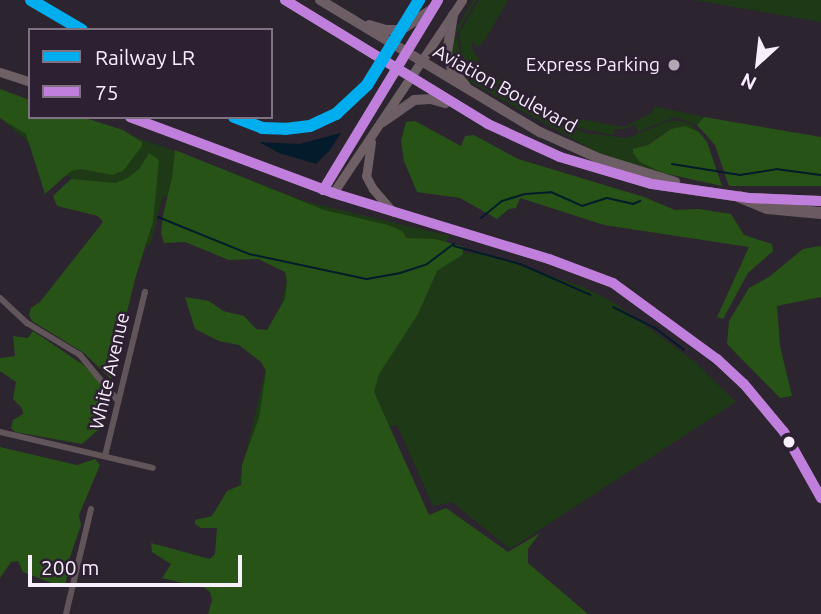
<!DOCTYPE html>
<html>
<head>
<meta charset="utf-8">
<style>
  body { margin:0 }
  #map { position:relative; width:821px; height:614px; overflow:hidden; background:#2c242f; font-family:Ubuntu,sans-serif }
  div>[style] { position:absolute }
  .green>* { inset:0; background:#1e3916 }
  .forest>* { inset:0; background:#275416 }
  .water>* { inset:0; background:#041b2b }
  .stream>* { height:2px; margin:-1px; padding:0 1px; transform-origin:1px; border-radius:1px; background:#041b2b }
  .street>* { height:6px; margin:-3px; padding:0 3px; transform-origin:3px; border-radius:3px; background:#62555a }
  .secondary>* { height:9px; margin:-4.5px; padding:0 4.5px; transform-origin:4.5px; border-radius:4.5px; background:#6f6065 }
  .primary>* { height:10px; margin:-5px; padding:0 5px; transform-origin:5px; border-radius:5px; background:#6d5d64 }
  .highway>* { height:12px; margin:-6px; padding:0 6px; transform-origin:6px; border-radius:6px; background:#6b5a61 }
  .bus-1>* { height:10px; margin:-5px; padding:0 5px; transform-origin:5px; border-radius:5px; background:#c07fdc }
  .rail-1>* { height:12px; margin:-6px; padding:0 6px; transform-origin:6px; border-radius:6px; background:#00aeef }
  .dots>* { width:19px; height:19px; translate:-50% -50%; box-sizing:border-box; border:4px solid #2e2033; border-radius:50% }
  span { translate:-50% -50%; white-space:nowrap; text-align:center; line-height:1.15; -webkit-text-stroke:5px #2e2033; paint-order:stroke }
  .poi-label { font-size:19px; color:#f8effc }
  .right { translate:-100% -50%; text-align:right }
  .street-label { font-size:19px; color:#f8effc }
  .legend { position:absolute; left:28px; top:28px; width:245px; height:91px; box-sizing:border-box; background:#2e2033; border:2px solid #7f7383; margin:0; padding:9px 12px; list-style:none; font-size:21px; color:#f8effc }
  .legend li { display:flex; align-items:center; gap:14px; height:35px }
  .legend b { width:35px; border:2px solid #7f7383 }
  .north { position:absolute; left:723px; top:28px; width:70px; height:70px; -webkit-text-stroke:5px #2e2033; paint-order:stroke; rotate:207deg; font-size:19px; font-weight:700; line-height:28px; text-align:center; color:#f8effc }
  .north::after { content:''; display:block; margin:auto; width:24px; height:32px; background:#f8effc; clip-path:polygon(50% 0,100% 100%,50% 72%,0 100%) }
  .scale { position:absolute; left:28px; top:555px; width:214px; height:32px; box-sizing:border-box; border:4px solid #f8effc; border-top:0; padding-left:9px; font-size:21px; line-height:24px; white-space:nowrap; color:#f8effc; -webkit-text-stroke:5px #2e2033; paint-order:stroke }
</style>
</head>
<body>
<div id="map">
  <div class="green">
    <i style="clip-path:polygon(473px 0,476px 0,456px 35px,465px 69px,544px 115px,585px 133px,627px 138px,669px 121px,682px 121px,692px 125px,699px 132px,685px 126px,671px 129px,644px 147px,663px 173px,679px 176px,653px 171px,596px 152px,467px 80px,451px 58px,453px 35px)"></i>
    <i style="clip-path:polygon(479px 0,508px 0,485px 40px,478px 47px,472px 41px,472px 49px,479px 59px,476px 65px,557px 115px,624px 127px,653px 112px,653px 106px,704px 117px,697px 125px,675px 117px,638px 132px,635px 124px,625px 129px,615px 129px,613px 135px,578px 128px,533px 106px,474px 72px,463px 59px,459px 33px)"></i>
    <i style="clip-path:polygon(695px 0,821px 0,821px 22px)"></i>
    <i style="clip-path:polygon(0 92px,30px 117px,76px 117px,164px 147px,304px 201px,450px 236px,439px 252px,487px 254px,586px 288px,615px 303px,695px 362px,736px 402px,510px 549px,452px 502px,433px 506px,397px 425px,385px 428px,366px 512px,239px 482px,299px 229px,163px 196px,150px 246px,0 118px)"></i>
  </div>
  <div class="forest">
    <i style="clip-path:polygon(0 89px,30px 100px,30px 117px,82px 117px,123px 130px,142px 142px,142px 146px,123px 171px,112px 175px,81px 169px,71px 171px,45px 194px,26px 134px,0 118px)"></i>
    <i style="clip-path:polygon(704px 117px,821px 137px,821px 186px,729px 186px,715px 145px,697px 125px)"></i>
    <i style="clip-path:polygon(415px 121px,461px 146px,465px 136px,474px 135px,518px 159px,644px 197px,675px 210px,698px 209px,731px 214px,744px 235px,772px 244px,773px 251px,748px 273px,723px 319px,717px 317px,749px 247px,604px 225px,520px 198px,516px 208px,509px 209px,497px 219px,460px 198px,417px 192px,404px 161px,401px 141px,406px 122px)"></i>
    <i style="clip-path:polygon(685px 126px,699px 132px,707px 142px,722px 186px,663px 173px,640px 162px,633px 153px,633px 149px,648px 145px,671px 129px)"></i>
    <i style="clip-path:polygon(175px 150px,324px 210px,388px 225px,402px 231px,406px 238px,435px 239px,464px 247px,462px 255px,437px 271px,418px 314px,379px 374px,374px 392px,429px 515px,446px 508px,508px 552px,540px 533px,528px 549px,528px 563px,588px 614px,208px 614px,212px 600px,210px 592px,205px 588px,162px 578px,171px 564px,152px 552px,151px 543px,210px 559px,215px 554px,217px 528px,201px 528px,195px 524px,195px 520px,212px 516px,227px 491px,241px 485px,242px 465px,259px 418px,266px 371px,261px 362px,239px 345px,219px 341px,195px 329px,185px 297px,209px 301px,223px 311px,244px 316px,256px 329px,267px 330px,285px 299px,287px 282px,285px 272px,258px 259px,229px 260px,185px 242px,164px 243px,161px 233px,163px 215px,172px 178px)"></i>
    <i style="clip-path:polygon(149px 153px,159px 160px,153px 222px,135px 279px,111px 379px,84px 353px,32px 321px,29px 315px,31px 308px,40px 302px,103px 222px,98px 216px,57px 206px,53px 196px,71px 179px,115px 183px,128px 178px,140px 168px)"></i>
    <i style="clip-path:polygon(821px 246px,821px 297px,777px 306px,780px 346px,792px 396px,780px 398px,727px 344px,729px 321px,749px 288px,769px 277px,803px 249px)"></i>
    <i style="clip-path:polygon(33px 331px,82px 364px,100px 380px,109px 396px,98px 430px,82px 444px,15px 432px,11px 428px,13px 420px,23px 414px,22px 408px,13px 399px,16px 382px,0 371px,0 358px,15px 356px,13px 336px,28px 338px)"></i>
    <i style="clip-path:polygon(0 447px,77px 465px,95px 459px,100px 465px,79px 515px,81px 525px,70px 557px,66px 582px,62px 587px,23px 572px,18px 561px,11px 562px,0 578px)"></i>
  </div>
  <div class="water">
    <i style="clip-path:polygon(341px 133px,329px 151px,316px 164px,279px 153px,259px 142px,299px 144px)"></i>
  </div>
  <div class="stream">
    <i style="left:672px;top:164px;width:69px;rotate:9.2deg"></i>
    <i style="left:740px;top:175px;width:36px;rotate:-9deg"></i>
    <i style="left:776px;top:169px;width:45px;rotate:7.6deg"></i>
    <i style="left:158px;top:217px;width:98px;rotate:22.1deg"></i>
    <i style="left:249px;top:254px;width:121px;rotate:12deg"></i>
    <i style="left:367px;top:279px;width:34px;rotate:-10deg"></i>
    <i style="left:400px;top:273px;width:28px;rotate:-18deg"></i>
    <i style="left:427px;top:264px;width:34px;rotate:-37deg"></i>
    <i style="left:481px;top:218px;width:27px;rotate:-39deg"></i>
    <i style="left:502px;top:201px;width:24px;rotate:-17deg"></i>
    <i style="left:525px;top:194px;width:26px;rotate:-4deg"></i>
    <i style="left:551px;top:192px;width:34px;rotate:24deg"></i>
    <i style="left:582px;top:206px;width:26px;rotate:-18deg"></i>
    <i style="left:607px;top:198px;width:27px;rotate:13deg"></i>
    <i style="left:633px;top:204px;width:8px;rotate:-23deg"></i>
    <i style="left:454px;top:246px;width:68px;rotate:15.3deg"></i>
    <i style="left:520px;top:264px;width:77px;rotate:23.6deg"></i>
    <i style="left:613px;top:307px;width:47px;rotate:26.6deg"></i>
    <i style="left:655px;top:328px;width:36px;rotate:37deg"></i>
  </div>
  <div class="street">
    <i style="left:0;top:298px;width:37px;rotate:43deg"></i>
    <i style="left:27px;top:323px;width:62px;rotate:31.1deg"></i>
    <i style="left:80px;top:355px;width:60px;rotate:50.4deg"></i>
    <i style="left:0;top:432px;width:157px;rotate:13.2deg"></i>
    <i style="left:105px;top:456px;width:169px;rotate:-76.3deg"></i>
    <i style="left:66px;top:614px;width:108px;rotate:-76.6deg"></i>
  </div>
  <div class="secondary">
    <i style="left:0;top:72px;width:32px;rotate:18deg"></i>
    <i style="left:129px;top:117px;width:218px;rotate:20.4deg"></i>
    <i style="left:333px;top:193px;width:226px;rotate:17deg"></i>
    <i style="left:549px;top:259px;width:68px;rotate:20.6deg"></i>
    <i style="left:613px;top:283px;width:129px;rotate:36.2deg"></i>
    <i style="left:717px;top:359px;width:37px;rotate:43deg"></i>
    <i style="left:744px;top:384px;width:62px;rotate:50.2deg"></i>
    <i style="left:784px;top:432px;width:76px;rotate:60.7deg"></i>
    <i style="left:371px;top:142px;width:34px;rotate:98deg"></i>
    <i style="left:366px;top:176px;width:15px;rotate:62deg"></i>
    <i style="left:373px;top:189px;width:30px;rotate:49deg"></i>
    <i style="left:323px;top:190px;width:222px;rotate:-58.8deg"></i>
    <i style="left:333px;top:193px;width:232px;rotate:-56.2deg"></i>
  </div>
  <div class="primary">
    <i style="left:285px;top:0;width:238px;rotate:31.4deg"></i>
    <i style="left:488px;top:124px;width:79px;rotate:24.6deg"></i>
    <i style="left:560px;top:157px;width:96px;rotate:16.4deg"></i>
    <i style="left:652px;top:184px;width:98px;rotate:8.2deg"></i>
    <i style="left:749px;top:198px;width:72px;rotate:2.4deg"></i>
    <i style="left:320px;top:0;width:257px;rotate:31deg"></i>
    <i style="left:540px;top:132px;width:64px;rotate:24.1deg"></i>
    <i style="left:598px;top:158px;width:81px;rotate:17.3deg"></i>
    <i style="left:453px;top:15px;width:38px;rotate:99deg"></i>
    <i style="left:447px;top:53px;width:17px;rotate:73deg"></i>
    <i style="left:452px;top:69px;width:22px;rotate:51deg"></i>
    <i style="left:369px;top:25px;width:18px;rotate:16deg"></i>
    <i style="left:386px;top:30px;width:15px"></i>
    <i style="left:401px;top:30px;width:37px;rotate:-34deg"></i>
    <i style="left:383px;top:122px;width:38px;rotate:-35deg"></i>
    <i style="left:414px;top:100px;width:17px;rotate:-3deg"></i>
    <i style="left:431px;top:99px;width:15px;rotate:16deg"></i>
  </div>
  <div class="highway">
    <i style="left:740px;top:197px;width:29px;rotate:22deg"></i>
    <i style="left:767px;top:208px;width:54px;rotate:5.3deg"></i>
  </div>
  <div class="bus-1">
    <i style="left:285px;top:0;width:238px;rotate:31.4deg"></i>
    <i style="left:488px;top:124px;width:79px;rotate:24.6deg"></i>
    <i style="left:560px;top:157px;width:96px;rotate:16.4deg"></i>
    <i style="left:652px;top:184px;width:98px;rotate:8.2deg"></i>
    <i style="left:749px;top:198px;width:72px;rotate:2.4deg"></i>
    <i style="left:130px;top:117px;width:217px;rotate:20.5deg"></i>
    <i style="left:333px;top:193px;width:226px;rotate:17deg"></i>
    <i style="left:549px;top:259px;width:68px;rotate:20.6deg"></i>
    <i style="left:613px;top:283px;width:129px;rotate:36.2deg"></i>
    <i style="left:717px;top:359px;width:37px;rotate:43deg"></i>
    <i style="left:744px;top:384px;width:62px;rotate:50.2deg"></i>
    <i style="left:784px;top:432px;width:76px;rotate:60.7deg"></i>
    <i style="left:323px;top:190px;width:222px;rotate:-58.8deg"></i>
  </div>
  <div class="rail-1">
    <i style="left:31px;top:0;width:59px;rotate:30.5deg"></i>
    <i style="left:234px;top:117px;width:30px;rotate:21deg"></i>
    <i style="left:262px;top:128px;width:23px;rotate:2deg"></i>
    <i style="left:285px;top:129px;width:25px;rotate:-7deg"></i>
    <i style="left:310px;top:126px;width:29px;rotate:-25deg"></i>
    <i style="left:336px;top:114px;width:42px;rotate:-43.1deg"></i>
    <i style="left:367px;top:85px;width:100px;rotate:-58.5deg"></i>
  </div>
  <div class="dots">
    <i style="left:674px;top:65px;background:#b1a8b4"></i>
    <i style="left:789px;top:442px;background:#f8effc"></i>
  </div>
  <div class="poi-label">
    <span class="right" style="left:660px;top:65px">Express Parking</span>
  </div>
  <div class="street-label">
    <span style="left:505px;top:89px;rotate:29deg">Aviation Boulevard</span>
    <span style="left:110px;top:371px;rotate:-77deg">White Avenue</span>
  </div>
  <ul class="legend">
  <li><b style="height:9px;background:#00aeef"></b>Railway LR</li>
  <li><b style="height:9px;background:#c07fdc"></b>75</li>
  </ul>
  <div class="north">N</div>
  <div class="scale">200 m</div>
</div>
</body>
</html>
